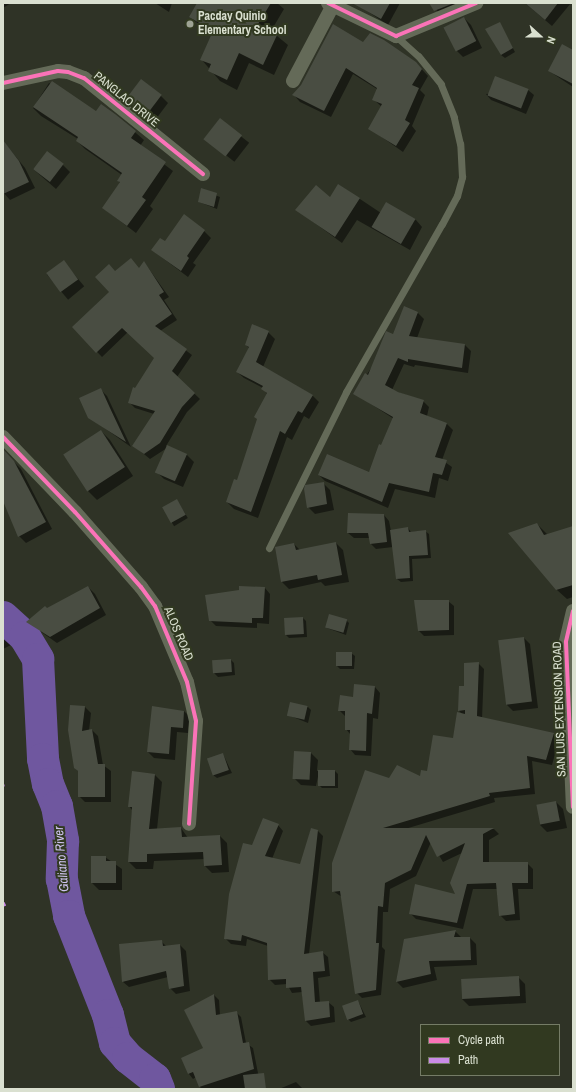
<!DOCTYPE html>
<html>
<head>
<meta charset="utf-8">
<style>
  body { margin:0 }
  #map { position:relative; width:576px; height:1092px; overflow:hidden; background:#2f3326; font-family:"Archivo Narrow",sans-serif }
  div>[style] { position:absolute }
  .shadow>* { inset:0; background:#0007; transform-origin:0 0 }
  .river>* { height:32px; margin:-16px; padding:0 16px; transform-origin:16px; border-radius:16px; background:#6f579f }
  .building>* { inset:0; background:#494d42; transform-origin:0 0 }
  .lane>* { height:7px; margin:-3.5px; padding:0 3.5px; transform-origin:3.5px; border-radius:3.5px; background:#646a58 }
  .street>* { height:14px; margin:-7px; padding:0 7px; transform-origin:7px; border-radius:7px; background:#646a58 }
  .quiet>* { height:3px; margin-top:-1.5px; transform-origin:0; background:repeating-linear-gradient(90deg,#ca8be6 0 6px,transparent 0 9px) }
  .cycleway>* { height:4px; margin:-2px; padding:0 2px; transform-origin:2px; border-radius:2px; background:#fb73b8 }
  .dots>* { width:11px; height:11px; translate:-50% -50%; box-sizing:border-box; border:2px solid #313920; border-radius:50% }
  span { translate:-50% -50%; white-space:nowrap; text-align:center; line-height:1.15; -webkit-text-stroke:4px #313920; paint-order:stroke }
  .poi-label { font-size:12px; color:#dae0d0; font-weight:700 }
  .left { translate:0 -50%; text-align:left }
  .street-label { font-size:12px; color:#dae0d0 }
  .water-label { font-size:13px; color:#cfc4f0; font-style:italic }
  .frame { position:absolute; inset:0; border:4px solid #dae0d0; pointer-events:none }
  .legend { position:absolute; left:420px; top:1024px; width:140px; height:52px; box-sizing:border-box; background:#313920; border:1px solid #757c66; margin:0; padding:5px 7px; list-style:none; font-size:12px; color:#dae0d0 }
  .legend li { display:flex; align-items:center; gap:8px; height:20px }
  .legend b { width:20px; border:1px solid #757c66 }
  .north { position:absolute; left:520px; top:16px; width:40px; height:40px; -webkit-text-stroke:3px #313920; paint-order:stroke; rotate:111deg; font-size:11px; font-weight:700; line-height:16px; text-align:center; color:#dae0d0 }
  .north::after { content:''; display:block; margin:auto; width:14px; height:18px; background:#dae0d0; clip-path:polygon(50% 0,100% 100%,50% 72%,0 100%) }
</style>
</head>
<body>
<div id="map">
  <div class="shadow">
    <i style="clip-path:polygon(3px 3px,11px 3px,3px 8px)"></i>
    <i style="clip-path:polygon(155px 3px,172px 3px,169px 12px)"></i>
    <i style="clip-path:polygon(198px 3px,277px 3px,284px 9px,271px 31px,288px 45px,274px 75px,249px 63px,237px 90px,220px 81px,201px 59px,212px 35px,190px 17px)"></i>
    <i style="clip-path:polygon(367px 3px,400px 3px,388px 25px,364px 9px)"></i>
    <i style="clip-path:polygon(431px 3px,477px 3px,442px 17px)"></i>
    <i style="clip-path:polygon(525px 3px,571px 3px,552px 26px)"></i>
    <i style="clip-path:polygon(464px 18px,471px 25px,482px 48px,463px 57px,456px 50px)"></i>
    <i style="clip-path:polygon(499px 23px,515px 52px,505px 58px,501px 55px)"></i>
    <i style="clip-path:polygon(363px 43px,416px 63px,428px 76px,420px 90px,425px 95px,412px 126px,416px 131px,403px 152px,369px 128px,382px 107px,373px 99px,377px 89px,353px 74px,331px 117px,300px 102px,294px 95px)"></i>
    <i style="clip-path:polygon(573px 51px,573px 87px,549px 71px)"></i>
    <i style="clip-path:polygon(49px 83px,97px 112px,115px 115px,144px 140px,140px 146px,173px 171px,150px 206px,153px 209px,136px 233px,103px 208px,120px 183px,118px 180px,122px 175px,85px 149px,77px 141px,78px 139px,41px 116px,33px 108px)"></i>
    <i style="clip-path:polygon(528px 90px,534px 95px,526px 114px,491px 100px,486px 94px)"></i>
    <i style="clip-path:polygon(161px 96px,168px 103px,153px 123px,127px 100px)"></i>
    <i style="left:220px;top:120px;width:37px;height:24px;rotate:38deg"></i>
    <i style="clip-path:polygon(3px 141px,25px 168px,35px 188px,10px 200px,3px 192px)"></i>
    <i style="clip-path:polygon(63px 165px,70px 172px,56px 189px,33px 169px)"></i>
    <i style="clip-path:polygon(339px 185px,381px 213px,386px 204px,416px 220px,422px 227px,410px 250px,357px 220px,342px 243px,297px 210px,331px 198px)"></i>
    <i style="clip-path:polygon(202px 190px,220px 197px,217px 209px,199px 202px)"></i>
    <i style="clip-path:polygon(204px 231px,211px 238px,193px 263px,196px 265px,188px 277px,152px 250px,165px 243px)"></i>
    <i style="left:63px;top:261px;width:33px;height:21px;rotate:50deg"></i>
    <i style="clip-path:polygon(144px 262px,169px 297px,164px 300px,177px 320px,160px 331px,192px 355px,177px 377px,200px 399px,187px 412px,166px 446px,187px 455px,194px 462px,183px 487px,164px 479px,157px 472px,167px 448px,150px 459px,134px 446px,154px 414px,135px 408px,130px 403px,156px 358px,128px 332px,102px 357px,73px 327px,110px 293px,116px 272px,140px 269px)"></i>
    <i style="clip-path:polygon(418px 313px,424px 319px,417px 338px,465px 345px,471px 351px,468px 373px,415px 365px,414px 367px,404px 364px,392px 390px,423px 401px,429px 407px,427px 416px,447px 424px,453px 430px,442px 460px,452px 467px,448px 481px,439px 478px,435px 498px,395px 489px,388px 508px,325px 481px,319px 475px,369px 473px,394px 419px,354px 393px,394px 335px)"></i>
    <i style="clip-path:polygon(268px 332px,275px 339px,263px 367px,312px 395px,319px 402px,309px 419px,304px 416px,292px 440px,287px 437px,258px 518px,234px 509px,227px 502px,238px 481px,267px 394px,263px 388px,244px 378px,237px 372px,249px 348px,246px 345px)"></i>
    <i style="clip-path:polygon(100px 389px,107px 396px,131px 447px,89px 417px)"></i>
    <i style="clip-path:polygon(101px 431px,110px 440px,133px 476px,97px 500px,88px 491px)"></i>
    <i style="clip-path:polygon(3px 451px,21px 469px,52px 529px,26px 543px,19px 536px,3px 496px)"></i>
    <i style="clip-path:polygon(323px 483px,330px 490px,334px 510px,315px 514px,308px 507px)"></i>
    <i style="left:177px;top:500px;width:21px;height:16px;rotate:59deg"></i>
    <i style="clip-path:polygon(384px 515px,389px 521px,391px 531px,408px 528px,411px 532px,425px 531px,429px 534px,431px 558px,412px 559px,413px 581px,401px 582px,397px 579px,393px 547px,376px 549px,371px 544px,370px 538px,354px 538px,348px 533px)"></i>
    <i style="clip-path:polygon(537px 524px,548px 535px,573px 527px,573px 597px,567px 599px,557px 590px)"></i>
    <i style="clip-path:polygon(336px 543px,343px 550px,349px 582px,325px 586px,321px 582px,289px 589px,282px 582px,294px 544px,300px 550px)"></i>
    <i style="clip-path:polygon(88px 587px,95px 594px,106px 615px,57px 643px,27px 622px)"></i>
    <i style="clip-path:polygon(265px 588px,270px 594px,269px 624px,257px 623px,257px 628px,216px 626px,210px 620px)"></i>
    <i style="clip-path:polygon(448px 601px,454px 606px,454px 635px,424px 636px,419px 631px)"></i>
    <i style="clip-path:polygon(303px 618px,306px 621px,307px 637px,289px 638px,286px 635px)"></i>
    <i style="clip-path:polygon(346px 620px,349px 623px,346px 635px,327px 628px)"></i>
    <i style="clip-path:polygon(3px 631px,11px 645px,3px 649px)"></i>
    <i style="clip-path:polygon(524px 638px,530px 644px,538px 708px,513px 711px,507px 705px,499px 642px)"></i>
    <i style="clip-path:polygon(351px 653px,355px 656px,354px 669px,340px 669px,337px 666px)"></i>
    <i style="clip-path:polygon(231px 660px,234px 663px,235px 675px,218px 677px,214px 673px)"></i>
    <i style="clip-path:polygon(478px 663px,484px 669px,482px 719px,554px 734px,559px 740px,552px 765px,532px 761px,535px 794px,494px 798px,495px 802px,405px 829px,494px 829px,499px 834px,489px 840px,489px 863px,527px 863px,533px 869px,533px 889px,518px 889px,520px 920px,506px 921px,500px 915px,497px 889px,473px 889px,463px 929px,416px 919px,410px 913px,457px 895px,462px 853px,443px 862px,431px 842px,416px 876px,390px 889px,388px 912px,383px 912px,382px 947px,385px 950px,381px 995px,362px 998px,356px 992px,342px 897px,333px 891px,389px 779px,420px 777px,428px 772px,454px 739px,463px 715px,459px 711px,465px 687px)"></i>
    <i style="clip-path:polygon(375px 687px,380px 693px,378px 719px,373px 718px,371px 756px,355px 755px,350px 749px,350px 734px,346px 729px,345px 716px,339px 710px,354px 698px)"></i>
    <i style="clip-path:polygon(85px 707px,91px 713px,89px 731px,92px 730px,98px 736px,103px 765px,111px 771px,111px 802px,85px 802px,79px 796px,79px 772px,75px 768px)"></i>
    <i style="clip-path:polygon(308px 707px,311px 710px,308px 723px,288px 715px)"></i>
    <i style="clip-path:polygon(184px 711px,190px 717px,188px 733px,177px 732px,175px 760px,154px 758px,148px 752px)"></i>
    <i style="clip-path:polygon(311px 753px,318px 760px,317px 771px,335px 771px,338px 774px,338px 788px,322px 788px,319px 785px,319px 772px,316px 786px,301px 785px,294px 778px)"></i>
    <i style="clip-path:polygon(223px 754px,232px 773px,217px 778px,213px 775px)"></i>
    <i style="clip-path:polygon(155px 775px,162px 782px,157px 829px,181px 828px,188px 838px,220px 836px,227px 843px,229px 872px,212px 873px,205px 866px,205px 859px,154px 861px,153px 869px,136px 869px,129px 862px,132px 810px,129px 806px)"></i>
    <i style="clip-path:polygon(556px 802px,563px 809px,567px 828px,547px 832px,540px 825px)"></i>
    <i style="clip-path:polygon(278px 825px,283px 831px,272px 859px,301px 866px,311px 829px,318px 831px,323px 836px,309px 954px,322px 952px,328px 957px,330px 976px,318px 978px,320px 1003px,328px 1002px,334px 1007px,335px 1022px,311px 1026px,306px 1021px,302px 992px,292px 993px,287px 984px,275px 985px,269px 979px,268px 946px,247px 939px,246px 946px,231px 944px,225px 938px,253px 846px)"></i>
    <i style="clip-path:polygon(105px 857px,122px 869px,122px 890px,99px 890px,92px 883px)"></i>
    <i style="clip-path:polygon(455px 931px,461px 937px,470px 938px,476px 944px,477px 965px,434px 967px,437px 980px,403px 988px,397px 982px,405px 940px)"></i>
    <i style="clip-path:polygon(161px 941px,167px 947px,180px 945px,186px 951px,190px 991px,176px 994px,170px 988px,168px 977px,129px 987px,123px 982px)"></i>
    <i style="clip-path:polygon(518px 977px,525px 984px,526px 1003px,469px 1006px,462px 999px)"></i>
    <i style="clip-path:polygon(214px 995px,219px 1000px,220px 1015px,236px 1012px,241px 1017px,246px 1043px,253px 1048px,261px 1088px,201px 1089px,196px 1077px,193px 1079px,189px 1074px,182px 1059px,205px 1048px)"></i>
    <i style="clip-path:polygon(358px 1001px,366px 1017px,351px 1022px,348px 1019px)"></i>
    <i style="clip-path:polygon(296px 1082px,303px 1089px,279px 1089px)"></i>
  </div>
  <div class="river">
    <i style="left:3px;top:617px;width:30px;rotate:42deg"></i>
    <i style="left:25px;top:637px;width:26px;rotate:59deg"></i>
    <i style="left:38px;top:659px;width:100px;rotate:87.1deg"></i>
    <i style="left:43px;top:759px;width:25px;rotate:79deg"></i>
    <i style="left:48px;top:784px;width:24px;rotate:68deg"></i>
    <i style="left:57px;top:806px;width:36px;rotate:80deg"></i>
    <i style="left:63px;top:841px;width:38px;rotate:92deg"></i>
    <i style="left:62px;top:879px;width:38px;rotate:79deg"></i>
    <i style="left:69px;top:916px;width:106px;rotate:68.5deg"></i>
    <i style="left:108px;top:1015px;width:29px;rotate:76deg"></i>
    <i style="left:115px;top:1043px;width:20px;rotate:49deg"></i>
    <i style="left:128px;top:1058px;width:34px;rotate:38deg"></i>
    <i style="left:155px;top:1079px;width:11px;rotate:68deg"></i>
  </div>
  <div class="building">
    <i style="clip-path:polygon(197px 3px,271px 3px,258px 24px,278px 33px,263px 65px,239px 53px,227px 80px,208px 71px,211px 64px,200px 60px,213px 31px,189px 17px)"></i>
    <i style="clip-path:polygon(352px 3px,390px 3px,381px 19px)"></i>
    <i style="clip-path:polygon(429px 3px,454px 3px,434px 11px)"></i>
    <i style="clip-path:polygon(525px 3px,558px 3px,545px 20px)"></i>
    <i style="left:464px;top:17px;width:27px;height:23px;rotate:63deg"></i>
    <i style="clip-path:polygon(500px 22px,513px 48px,501px 55px,485px 29px)"></i>
    <i style="clip-path:polygon(333px 24px,363px 42px,370px 33px,384px 40px,416px 62px,422px 69px,412px 85px,419px 88px,405px 120px,410px 123px,396px 146px,368px 129px,382px 104px,372px 100px,377px 88px,346px 68px,324px 111px,292px 95px,301px 85px)"></i>
    <i style="clip-path:polygon(562px 44px,573px 50px,573px 84px,548px 71px)"></i>
    <i style="left:495px;top:76px;width:36px;height:21px;rotate:21deg"></i>
    <i style="left:141px;top:79px;width:26px;height:26px;rotate:37deg"></i>
    <i style="clip-path:polygon(52px 81px,96px 111px,101px 104px,115px 114px,136px 131px,131px 138px,166px 162px,142px 197px,146px 200px,127px 226px,102px 208px,120px 182px,117px 181px,122px 173px,76px 141px,78px 137px,33px 107px)"></i>
    <i style="left:220px;top:118px;width:28px;height:27px;rotate:38deg"></i>
    <i style="clip-path:polygon(3px 140px,19px 161px,29px 182px,3px 194px)"></i>
    <i style="left:47px;top:151px;width:21px;height:23px;rotate:37deg"></i>
    <i style="clip-path:polygon(338px 184px,360px 198px,335px 237px,295px 210px,316px 185px,330px 197px)"></i>
    <i style="clip-path:polygon(201px 188px,217px 193px,214px 207px,198px 202px)"></i>
    <i style="left:386px;top:202px;width:34px;height:29px;rotate:30deg"></i>
    <i style="clip-path:polygon(184px 214px,205px 230px,187px 256px,189px 258px,181px 271px,151px 250px,160px 238px,165px 241px)"></i>
    <i style="clip-path:polygon(131px 258px,139px 268px,144px 261px,164px 292px,159px 295px,172px 314px,155px 326px,187px 349px,172px 371px,195px 393px,182px 407px,160px 443px,144px 454px,132px 446px,155px 411px,128px 403px,133px 387px,135px 388px,154px 358px,122px 328px,96px 353px,72px 327px,109px 292px,95px 277px,109px 264px,115px 271px)"></i>
    <i style="left:64px;top:260px;width:24px;height:22px;rotate:54deg"></i>
    <i style="clip-path:polygon(404px 306px,418px 312px,409px 336px,465px 344px,462px 368px,408px 359px,408px 362px,398px 358px,385px 385px,398px 392px,424px 400px,420px 413px,447px 423px,435px 457px,447px 460px,442px 475px,433px 473px,429px 492px,389px 483px,382px 502px,318px 475px,327px 454px,369px 472px,379px 444px,381px 445px,393px 417px,353px 394px,365px 373px,368px 375px,386px 331px,393px 334px)"></i>
    <i style="clip-path:polygon(252px 324px,269px 331px,256px 362px,313px 395px,302px 413px,298px 411px,285px 434px,280px 431px,251px 512px,226px 502px,234px 479px,237px 480px,257px 419px,254px 417px,267px 393px,261px 389px,263px 386px,236px 372px,249px 347px,245px 345px)"></i>
    <i style="clip-path:polygon(101px 388px,110px 408px,126px 442px,88px 418px,79px 398px)"></i>
    <i style="left:101px;top:430px;width:44px;height:45px;rotate:57deg"></i>
    <i style="left:167px;top:445px;width:22px;height:30px;rotate:24deg"></i>
    <i style="clip-path:polygon(3px 449px,14px 461px,46px 522px,18px 537px,3px 501px)"></i>
    <i style="clip-path:polygon(324px 482px,327px 504px,307px 508px,304px 489px,305px 485px)"></i>
    <i style="left:177px;top:499px;width:18px;height:17px;rotate:61deg"></i>
    <i style="clip-path:polygon(348px 513px,384px 514px,387px 542px,370px 544px,368px 533px,347px 533px)"></i>
    <i style="clip-path:polygon(537px 523px,544px 535px,573px 526px,573px 585px,556px 590px,508px 533px)"></i>
    <i style="clip-path:polygon(408px 527px,409px 532px,426px 530px,428px 555px,409px 556px,410px 578px,396px 579px,390px 530px)"></i>
    <i style="clip-path:polygon(336px 542px,342px 575px,318px 580px,317px 575px,281px 582px,275px 547px,294px 543px,296px 550px)"></i>
    <i style="clip-path:polygon(88px 586px,100px 608px,50px 637px,26px 622px,45px 606px,47px 608px)"></i>
    <i style="clip-path:polygon(239px 586px,265px 587px,263px 618px,252px 618px,252px 623px,209px 621px,205px 595px,239px 590px)"></i>
    <i style="clip-path:polygon(414px 600px,449px 600px,449px 630px,418px 631px)"></i>
    <i style="left:329px;top:614px;width:19px;height:14px;rotate:16deg"></i>
    <i style="left:303px;top:617px;width:17px;height:19px;rotate:87deg"></i>
    <i style="left:524px;top:637px;width:65px;height:26px;rotate:83deg"></i>
    <i style="left:336px;top:652px;width:16px;height:14px"></i>
    <i style="left:231px;top:659px;width:13px;height:19px;rotate:86deg"></i>
    <i style="clip-path:polygon(479px 662px,477px 716px,554px 733px,546px 760px,527px 756px,530px 788px,489px 793px,490px 796px,383px 828px,494px 828px,483px 834px,483px 862px,528px 862px,528px 883px,512px 883px,515px 914px,499px 916px,496px 883px,467px 884px,457px 923px,409px 914px,415px 884px,455px 894px,450px 883px,465px 843px,437px 857px,426px 835px,411px 870px,385px 883px,383px 907px,378px 906px,376px 943px,379px 943px,376px 990px,355px 994px,340px 891px,332px 892px,332px 863px,365px 770px,389px 778px,397px 765px,420px 776px,421px 770px,427px 771px,433px 735px,453px 738px,457px 712px,465px 714px,465px 710px,458px 711px,459px 686px,464px 686px,464px 663px)"></i>
    <i style="clip-path:polygon(354px 684px,375px 686px,372px 714px,367px 713px,366px 751px,349px 750px,350px 730px,345px 730px,345px 711px,338px 711px,340px 695px,353px 697px)"></i>
    <i style="left:290px;top:702px;width:18px;height:14px;rotate:13deg"></i>
    <i style="clip-path:polygon(70px 705px,85px 706px,82px 731px,92px 729px,98px 764px,105px 764px,105px 797px,78px 797px,78px 771px,74px 768px,68px 730px)"></i>
    <i style="clip-path:polygon(152px 706px,184px 711px,183px 728px,171px 727px,169px 754px,147px 752px)"></i>
    <i style="left:294px;top:751px;width:17px;height:28px;rotate:3deg"></i>
    <i style="left:223px;top:753px;width:18px;height:17px;rotate:71deg"></i>
    <i style="left:318px;top:770px;width:17px;height:16px"></i>
    <i style="clip-path:polygon(132px 771px,155px 774px,149px 829px,181px 827px,182px 837px,220px 835px,222px 865px,204px 866px,203px 852px,147px 854px,147px 862px,128px 862px,132px 807px,128px 807px)"></i>
    <i style="left:556px;top:801px;width:20px;height:20px;rotate:79deg"></i>
    <i style="clip-path:polygon(263px 818px,279px 824px,265px 856px,300px 864px,311px 828px,318px 830px,304px 954px,323px 951px,325px 971px,313px 972px,315px 1002px,329px 1001px,330px 1017px,305px 1021px,301px 987px,286px 988px,286px 979px,268px 980px,267px 943px,242px 935px,241px 941px,224px 939px,229px 894px,243px 843px,252px 845px)"></i>
    <i style="clip-path:polygon(91px 856px,106px 856px,106px 861px,116px 861px,116px 883px,91px 883px)"></i>
    <i style="clip-path:polygon(456px 930px,454px 937px,470px 937px,471px 960px,429px 961px,431px 974px,396px 982px,404px 939px)"></i>
    <i style="clip-path:polygon(162px 940px,163px 946px,180px 944px,184px 986px,169px 989px,166px 971px,122px 982px,119px 944px)"></i>
    <i style="left:519px;top:976px;width:20px;height:58px;rotate:87deg"></i>
    <i style="clip-path:polygon(214px 994px,216px 1015px,237px 1011px,243px 1043px,249px 1042px,254px 1069px,199px 1087px,193px 1072px,188px 1074px,181px 1058px,203px 1048px,184px 1010px)"></i>
    <i style="left:358px;top:1000px;width:15px;height:17px;rotate:70deg"></i>
    <i style="clip-path:polygon(264px 1073px,266px 1089px,245px 1089px,243px 1075px)"></i>
  </div>
  <div class="lane">
    <i style="left:269px;top:548px;width:174px;rotate:-63.7deg"></i>
    <i style="left:346px;top:392px;width:193px;rotate:-60.3deg"></i>
    <i style="left:442px;top:224px;width:32px;rotate:-62deg"></i>
    <i style="left:457px;top:196px;width:20px;rotate:-75deg"></i>
    <i style="left:462px;top:177px;width:33px;rotate:-93deg"></i>
    <i style="left:460px;top:144px;width:28px;rotate:-103deg"></i>
    <i style="left:454px;top:117px;width:35px;rotate:-112deg"></i>
    <i style="left:441px;top:84px;width:36px;rotate:-129deg"></i>
    <i style="left:418px;top:56px;width:30px;rotate:-138deg"></i>
  </div>
  <div class="street">
    <i style="left:328px;top:3px;width:76px;rotate:25.9deg"></i>
    <i style="left:396px;top:36px;width:87px;rotate:-22.4deg"></i>
    <i style="left:293px;top:81px;width:86px;rotate:-62.2deg"></i>
    <i style="left:3px;top:83px;width:56px;rotate:-12.3deg"></i>
    <i style="left:58px;top:71px;width:10px;rotate:6deg"></i>
    <i style="left:68px;top:72px;width:17px;rotate:21deg"></i>
    <i style="left:84px;top:78px;width:153px;rotate:38.9deg"></i>
    <i style="left:3px;top:437px;width:104px;rotate:46.2deg"></i>
    <i style="left:75px;top:512px;width:100px;rotate:48.7deg"></i>
    <i style="left:141px;top:587px;width:24px;rotate:54deg"></i>
    <i style="left:155px;top:606px;width:82px;rotate:67.2deg"></i>
    <i style="left:187px;top:682px;width:40px;rotate:77deg"></i>
    <i style="left:196px;top:721px;width:103px;rotate:93.9deg"></i>
    <i style="left:573px;top:611px;width:32px;rotate:103deg"></i>
    <i style="left:566px;top:642px;width:165px;rotate:87.6deg"></i>
  </div>
  <div class="quiet">
    <i style="left:3px;top:784px;width:2px;rotate:90deg"></i>
    <i style="left:3px;top:902px;width:4px;rotate:63deg"></i>
  </div>
  <div class="cycleway">
    <i style="left:328px;top:3px;width:76px;rotate:25.9deg"></i>
    <i style="left:396px;top:36px;width:87px;rotate:-22.4deg"></i>
    <i style="left:3px;top:83px;width:56px;rotate:-12.3deg"></i>
    <i style="left:58px;top:71px;width:10px;rotate:6deg"></i>
    <i style="left:68px;top:72px;width:17px;rotate:21deg"></i>
    <i style="left:84px;top:78px;width:153px;rotate:38.9deg"></i>
    <i style="left:3px;top:437px;width:104px;rotate:46.2deg"></i>
    <i style="left:75px;top:512px;width:100px;rotate:48.7deg"></i>
    <i style="left:141px;top:587px;width:24px;rotate:54deg"></i>
    <i style="left:155px;top:606px;width:82px;rotate:67.2deg"></i>
    <i style="left:187px;top:682px;width:40px;rotate:77deg"></i>
    <i style="left:196px;top:721px;width:103px;rotate:93.9deg"></i>
    <i style="left:573px;top:611px;width:32px;rotate:103deg"></i>
    <i style="left:566px;top:642px;width:165px;rotate:87.6deg"></i>
  </div>
  <div class="dots">
    <i style="left:190px;top:24px;background:#9ea394"></i>
  </div>
  <div class="poi-label">
    <span class="left" style="left:198px;top:24px">Pacday Quinio<br>Elementary School</span>
  </div>
  <div class="street-label">
    <span style="left:126px;top:100px;rotate:39deg">PANGLAO DRIVE</span>
    <span style="left:178px;top:634px;rotate:67deg">ALOS ROAD</span>
    <span style="left:560px;top:709px;rotate:-92deg">SAN LUIS EXTENSION ROAD</span>
  </div>
  <div class="water-label">
    <span style="left:62px;top:859px;rotate:-95deg">Galiano River</span>
  </div>
  <div class="frame"></div>
  <ul class="legend">
  <li><b style="height:5px;background:#fb73b8"></b>Cycle path</li>
  <li><b style="height:5px;background:#ca8be6"></b>Path</li>
  </ul>
  <div class="north">N</div>
</div>
</body>
</html>
